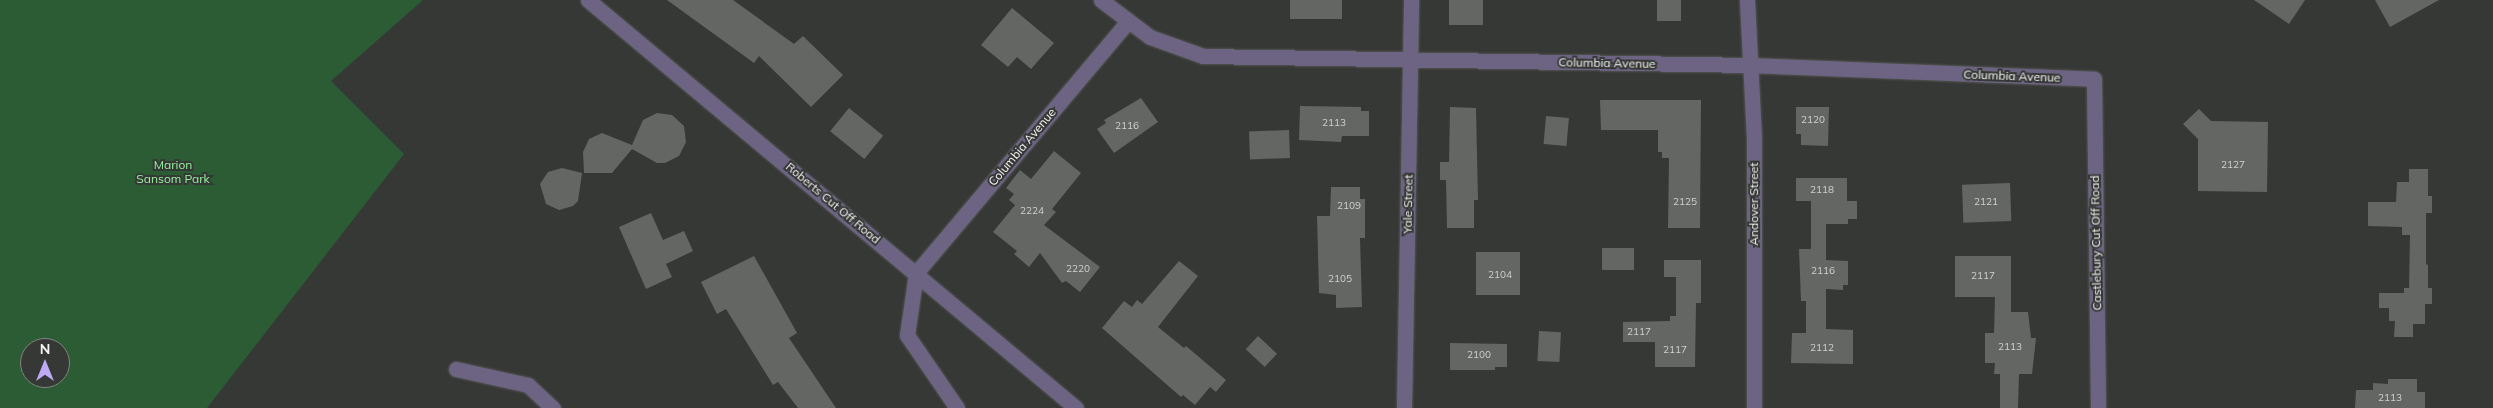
<!DOCTYPE html>
<html>
<head>
<meta charset="utf-8">
<style>
  body { margin:0 }
  #map { position:relative; width:2493px; height:408px; overflow:hidden; background:#363836; font-family:Mulish,sans-serif }
  div>[style] { position:absolute }
  .green>* { inset:0; background:#2b5c33 }
  .building>* { inset:0; background:#636663; transform-origin:0 0 }
  .roads { filter:drop-shadow(0 0 1px #545654) drop-shadow(0 0 1px #545654) }
  .minor>* { height:15px; margin:-7.5px; padding:0 7.5px; transform-origin:7.5px; border-radius:7.5px; background:#6d6484 }
  span { translate:-50% -50%; white-space:nowrap; text-align:center; line-height:1.15; -webkit-text-stroke:4px #363836; paint-order:stroke }
  .number-label { font-size:10px; color:#d0d1d0 }
  .number-label span { -webkit-text-stroke-width:0 }
  .street-label { font-size:12px; color:#f4f5f4 }
  .park-label { font-size:12px; color:#95f1a1 }
  .north { position:absolute; left:20px; top:338px; width:50px; height:50px; box-sizing:border-box; background:#363836; border:1px solid #828482; border-radius:50%; rotate:0deg; font-size:14px; font-weight:700; line-height:20px; text-align:center; color:#f4f5f4 }
  .north::after { content:''; display:block; margin:auto; width:18px; height:22px; background:#bea9f4; clip-path:polygon(50% 0,100% 100%,50% 72%,0 100%) }
</style>
</head>
<body>
<div id="map">
  <div class="green">
    <i style="clip-path:polygon(evenodd,0 0,423px 0,331px 81px,404px 154px,207px 408px,0 408px,0 0,30px 348px,60px 348px,60px 378px,30px 378px,30px 348px)"></i>
  </div>
  <div class="building">
    <i style="clip-path:polygon(667px 0,733px 0,794px 44px,803px 36px,843px 75px,811px 107px,759px 56px,754px 63px)"></i>
    <i style="left:1290px;top:0;width:52px;height:19px"></i>
    <i style="left:1449px;top:0;width:34px;height:25px"></i>
    <i style="left:1657px;top:0;width:24px;height:21px"></i>
    <i style="clip-path:polygon(2254px 0,2305px 0,2289px 24px)"></i>
    <i style="clip-path:polygon(2375px 0,2439px 0,2390px 27px)"></i>
    <i style="clip-path:polygon(1012px 8px,1054px 43px,1031px 69px,1017px 57px,1008px 67px,981px 45px)"></i>
    <i style="clip-path:polygon(1141px 98px,1158px 122px,1114px 153px,1097px 129px,1106px 123px,1104px 120px)"></i>
    <i style="clip-path:polygon(1600px 100px,1701px 100px,1700px 228px,1668px 228px,1669px 158px,1662px 158px,1662px 152px,1658px 152px,1658px 130px,1601px 130px)"></i>
    <i style="clip-path:polygon(1300px 106px,1361px 107px,1361px 111px,1369px 111px,1369px 136px,1342px 136px,1341px 142px,1299px 140px)"></i>
    <i style="clip-path:polygon(1450px 107px,1476px 108px,1478px 200px,1474px 200px,1474px 228px,1447px 228px,1446px 180px,1440px 180px,1440px 162px,1449px 162px)"></i>
    <i style="clip-path:polygon(1796px 107px,1829px 107px,1828px 146px,1801px 145px,1801px 134px,1796px 134px)"></i>
    <i style="left:849px;top:108px;width:44px;height:30px;rotate:39deg"></i>
    <i style="clip-path:polygon(2199px 109px,2211px 121px,2268px 122px,2267px 192px,2198px 191px,2198px 139px,2183px 124px)"></i>
    <i style="clip-path:polygon(657px 113px,672px 115px,684px 126px,686px 142px,679px 156px,665px 163px,657px 163px,632px 149px,612px 173px,584px 173px,583px 152px,589px 139px,602px 133px,632px 145px,643px 120px)"></i>
    <i style="left:1546px;top:116px;width:23px;height:28px;rotate:5deg"></i>
    <i style="left:1289px;top:130px;width:28px;height:40px;rotate:88deg"></i>
    <i style="clip-path:polygon(1054px 151px,1081px 173px,1052px 209px,1056px 212px,1044px 225px,1100px 267px,1080px 292px,1066px 281px,1062px 283px,1040px 253px,1029px 267px,1014px 254px,1017px 251px,993px 232px,1015px 205px,1009px 200px,1014px 194px,1006px 188px,1020px 170px,1031px 179px)"></i>
    <i style="clip-path:polygon(562px 168px,582px 173px,578px 201px,573px 206px,559px 210px,546px 204px,540px 184px,548px 172px)"></i>
    <i style="clip-path:polygon(2409px 169px,2428px 169px,2428px 196px,2432px 196px,2432px 213px,2426px 213px,2426px 264px,2428px 265px,2428px 288px,2432px 288px,2432px 304px,2425px 304px,2425px 324px,2413px 324px,2413px 337px,2394px 337px,2395px 321px,2389px 321px,2389px 308px,2379px 308px,2379px 293px,2404px 293px,2404px 288px,2409px 288px,2410px 235px,2402px 235px,2402px 227px,2368px 226px,2368px 202px,2396px 202px,2397px 182px,2409px 182px)"></i>
    <i style="clip-path:polygon(1796px 178px,1847px 178px,1847px 201px,1857px 201px,1857px 219px,1848px 219px,1848px 224px,1826px 224px,1826px 260px,1848px 261px,1848px 285px,1843px 285px,1843px 290px,1826px 289px,1826px 329px,1853px 330px,1853px 364px,1791px 363px,1792px 333px,1806px 333px,1806px 301px,1801px 301px,1799px 249px,1811px 249px,1811px 201px,1796px 201px)"></i>
    <i style="left:2010px;top:183px;width:38px;height:48px;rotate:88deg"></i>
    <i style="clip-path:polygon(1331px 187px,1360px 187px,1360px 199px,1365px 199px,1365px 238px,1360px 238px,1362px 307px,1336px 308px,1336px 295px,1319px 293px,1317px 216px,1330px 216px)"></i>
    <i style="clip-path:polygon(651px 213px,663px 240px,684px 231px,693px 251px,666px 264px,672px 277px,646px 289px,619px 227px)"></i>
    <i style="left:1602px;top:248px;width:32px;height:22px"></i>
    <i style="left:1520px;top:252px;width:43px;height:44px;rotate:90deg"></i>
    <i style="clip-path:polygon(754px 256px,797px 333px,789px 338px,836px 408px,798px 408px,778px 382px,773px 385px,726px 309px,717px 314px,701px 282px)"></i>
    <i style="clip-path:polygon(1955px 256px,2011px 256px,2011px 312px,2028px 312px,2031px 338px,2036px 338px,2032px 374px,2019px 374px,2018px 408px,2000px 408px,2000px 374px,1994px 374px,1995px 363px,1985px 363px,1985px 333px,1994px 333px,1995px 297px,1955px 297px)"></i>
    <i style="clip-path:polygon(1664px 260px,1701px 260px,1701px 303px,1696px 303px,1695px 367px,1655px 367px,1655px 342px,1623px 342px,1623px 322px,1670px 321px,1670px 316px,1676px 316px,1676px 277px,1664px 277px)"></i>
    <i style="clip-path:polygon(1179px 261px,1198px 276px,1158px 327px,1184px 348px,1186px 346px,1226px 380px,1216px 392px,1210px 387px,1195px 405px,1183px 395px,1181px 397px,1102px 328px,1124px 301px,1132px 307px,1137px 300px,1142px 304px)"></i>
    <i style="left:1539px;top:331px;width:22px;height:30px;rotate:3deg"></i>
    <i style="left:1258px;top:336px;width:26px;height:18px;rotate:43deg"></i>
    <i style="clip-path:polygon(1450px 343px,1507px 344px,1507px 367px,1495px 367px,1495px 370px,1450px 370px)"></i>
    <i style="clip-path:polygon(2388px 379px,2417px 379px,2417px 392px,2425px 392px,2425px 408px,2355px 408px,2356px 390px,2373px 390px,2373px 383px,2388px 384px)"></i>
  </div>
  <div class="roads">
    <div class="minor">
      <i style="left:588px;top:0;width:636px;rotate:39.9deg"></i>
      <i style="left:1101px;top:0;width:61px;rotate:37.1deg"></i>
      <i style="left:1150px;top:37px;width:56px;rotate:19.7deg"></i>
      <i style="left:1203px;top:56px;width:547px;rotate:0.94deg"></i>
      <i style="left:1750px;top:65px;width:344px;rotate:2.3deg"></i>
      <i style="left:2094px;top:79px;width:329px;rotate:89.3deg"></i>
      <i style="left:1747px;top:0;width:138px;rotate:87.1deg"></i>
      <i style="left:1754px;top:138px;width:270px;rotate:90deg"></i>
      <i style="left:456px;top:369px;width:74px;rotate:12.5deg"></i>
      <i style="left:528px;top:385px;width:34px;rotate:43deg"></i>
      <i style="left:957px;top:408px;width:88px;rotate:-124.4deg"></i>
      <i style="left:907px;top:335px;width:63px;rotate:-81.7deg"></i>
      <i style="left:916px;top:273px;width:329px;rotate:-49.9deg"></i>
      <i style="left:1404px;top:408px;width:408px;rotate:-89deg"></i>
    </div>
  </div>
  <div class="number-label">
    <span style="left:1813px;top:120px">2120</span>
    <span style="left:1334px;top:123px">2113</span>
    <span style="left:1127px;top:126px">2116</span>
    <span style="left:2233px;top:165px">2127</span>
    <span style="left:1822px;top:190px">2118</span>
    <span style="left:1685px;top:202px">2125</span>
    <span style="left:1986px;top:202px">2121</span>
    <span style="left:1349px;top:206px">2109</span>
    <span style="left:1032px;top:211px">2224</span>
    <span style="left:1078px;top:269px">2220</span>
    <span style="left:1823px;top:271px">2116</span>
    <span style="left:1500px;top:275px">2104</span>
    <span style="left:1983px;top:276px">2117</span>
    <span style="left:1340px;top:279px">2105</span>
    <span style="left:1639px;top:332px">2117</span>
    <span style="left:2010px;top:347px">2113</span>
    <span style="left:1822px;top:348px">2112</span>
    <span style="left:1675px;top:350px">2117</span>
    <span style="left:1479px;top:355px">2100</span>
    <span style="left:2390px;top:398px">2113</span>
  </div>
  <div class="street-label">
    <span style="left:1607px;top:63px;rotate:1deg">Columbia Avenue</span>
    <span style="left:2012px;top:76px;rotate:2deg">Columbia Avenue</span>
    <span style="left:1022px;top:147px;rotate:-50deg">Columbia Avenue</span>
    <span style="left:833px;top:203px;rotate:40deg">Roberts Cut Off Road</span>
    <span style="left:1408px;top:204px;rotate:-89deg">Yale Street</span>
    <span style="left:1754px;top:204px;rotate:-90deg">Andover Street</span>
    <span style="left:2096px;top:243px;rotate:-91deg">Castlebury Cut Off Road</span>
  </div>
  <div class="park-label">
    <span style="left:173px;top:172px">Marion<br>Sansom Park</span>
  </div>
  <div class="north">N</div>
</div>
</body>
</html>
